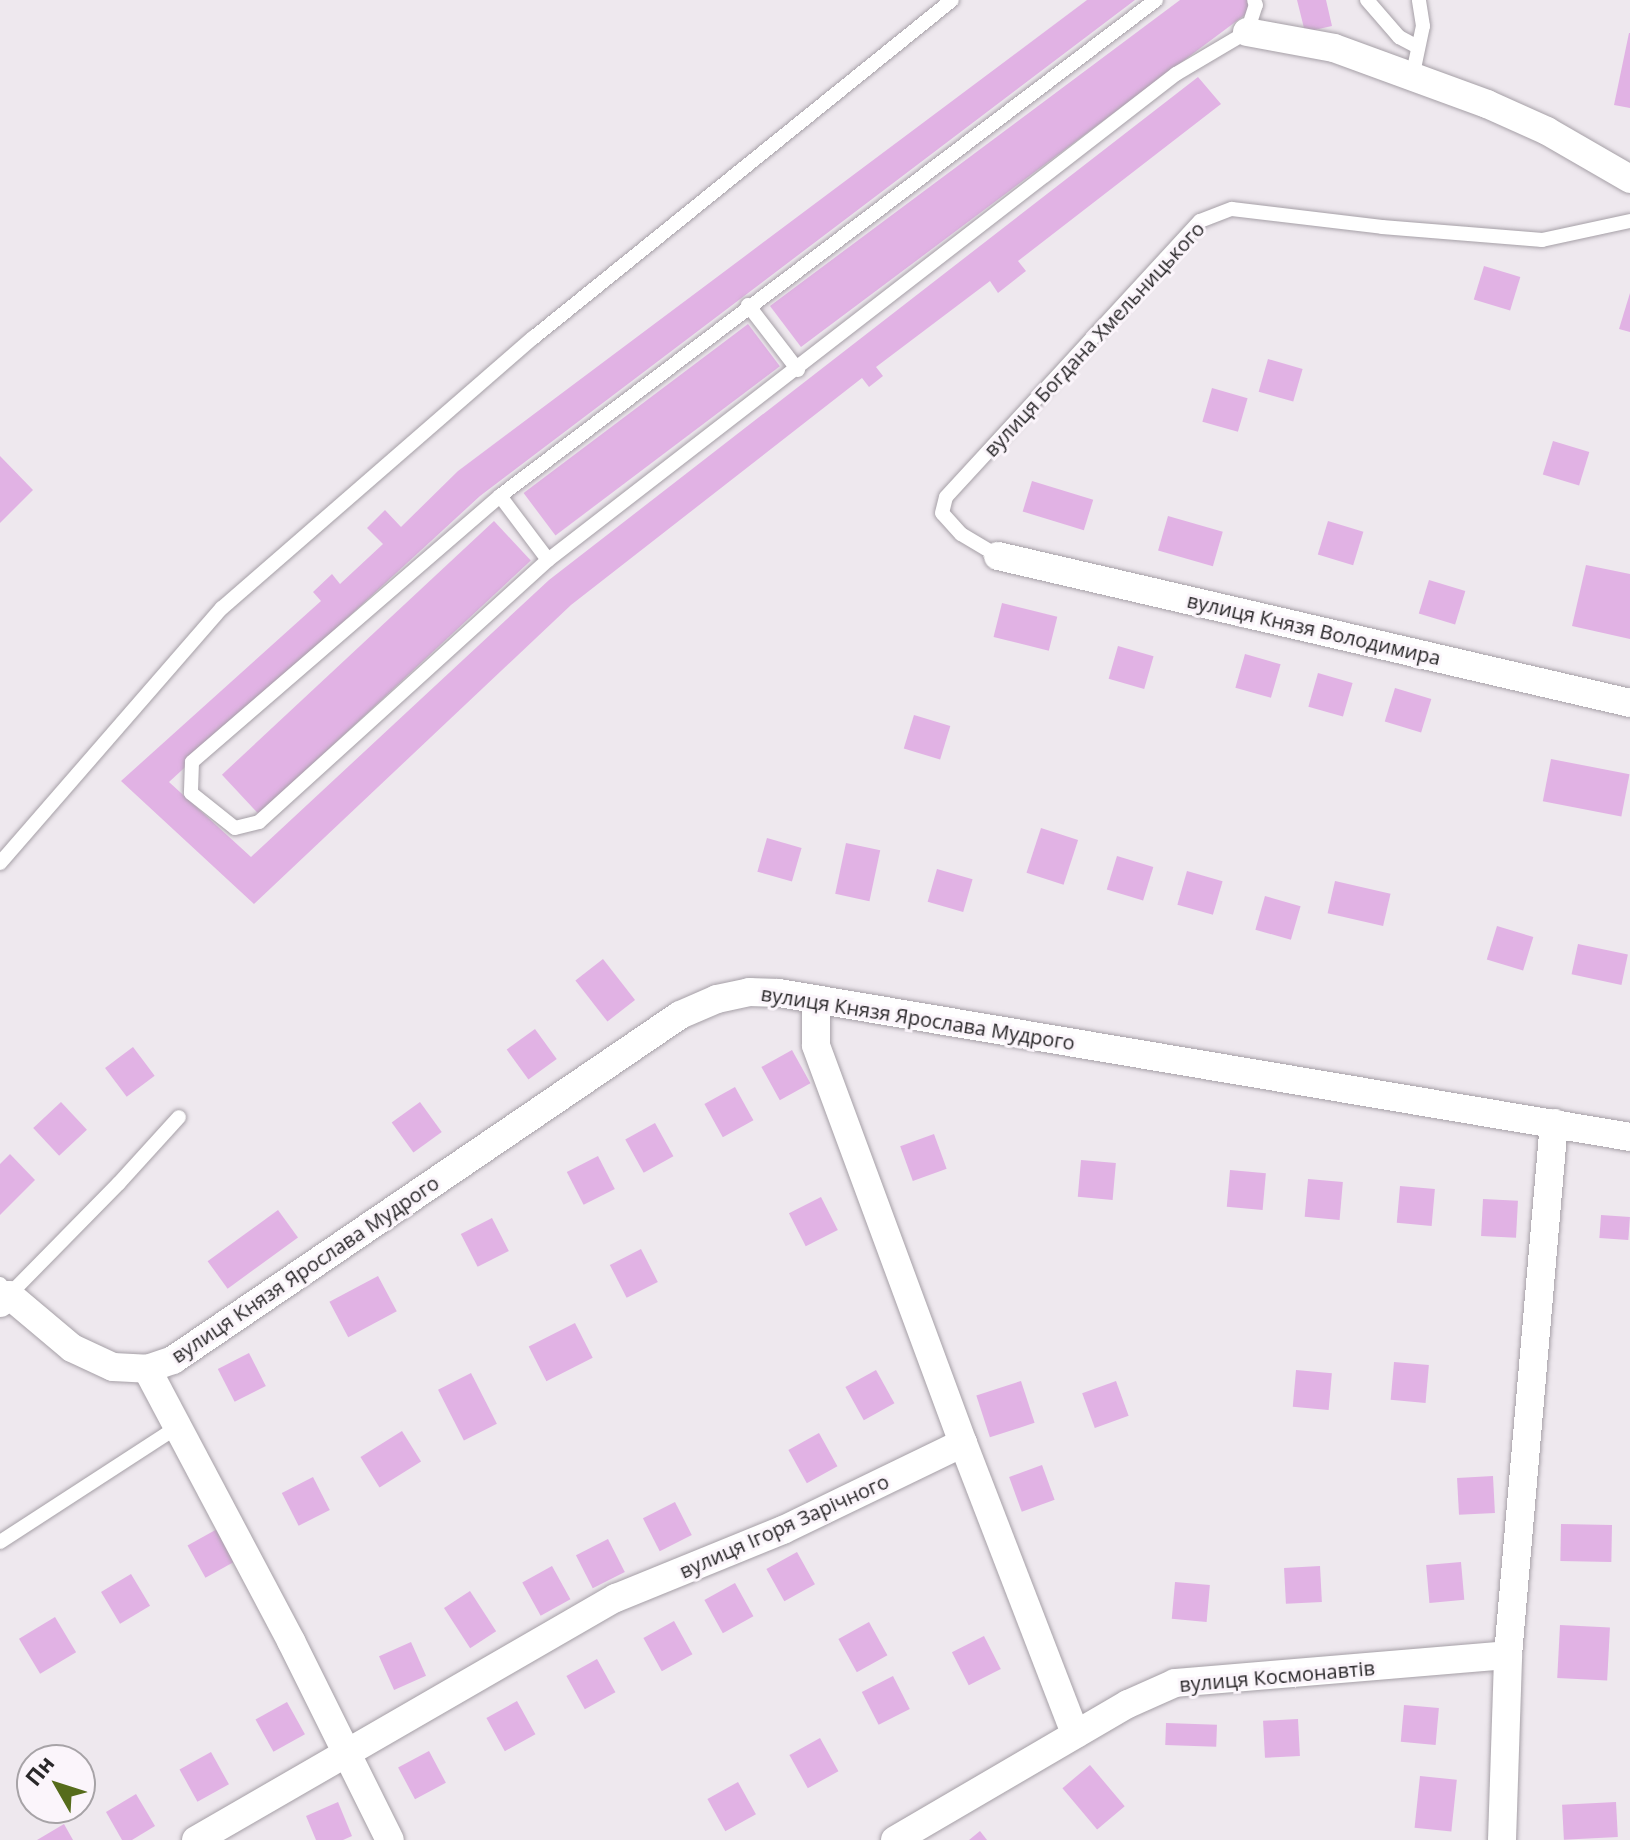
<!DOCTYPE html>
<html>
<head>
<meta charset="utf-8">
<style>
  body { margin:0 }
  #map { position:relative; width:1630px; height:1840px; overflow:hidden; background:#eee8ee; font-family:"Open Sans",sans-serif }
  div>[style] { position:absolute }
  .building>* { inset:0; background:#e1b2e4; transform-origin:0 0 }
  .roads { filter:drop-shadow(0 0 2px #a6a0a7) drop-shadow(0 0 2px #a6a0a7) }
  .lane>* { height:14px; margin:-7px; padding:0 7px; transform-origin:7px; border-radius:7px; background:#fff }
  .street>* { height:28px; margin:-14px; padding:0 14px; transform-origin:14px; border-radius:14px; background:#fff }
  span { translate:-50% -50%; white-space:nowrap; text-align:center; line-height:1.15; -webkit-text-stroke:6px #fbf5fb; paint-order:stroke }
  .street-label { font-size:20px; color:#2a282a }
  .north { position:absolute; left:16px; top:1744px; width:80px; height:80px; box-sizing:border-box; background:#fbf5fb; border:2px solid #a7a3a7; border-radius:50%; rotate:309deg; font-size:22px; font-weight:700; line-height:32px; text-align:center; color:#2a282a }
  .north::after { content:''; display:block; margin:auto; width:28px; height:36px; background:#566c1b; clip-path:polygon(50% 0,100% 100%,50% 72%,0 100%) }
</style>
</head>
<body>
<div id="map">
  <div class="building">
    <i style="clip-path:polygon(1087px 0,1135px 0,480px 496px,169px 782px,251px 857px,549px 580px,1198px 77px,1221px 104px,1018px 261px,1026px 271px,998px 293px,990px 281px,876px 367px,883px 376px,869px 387px,862px 378px,571px 605px,254px 904px,121px 781px,321px 601px,313px 592px,332px 574px,340px 584px,383px 544px,367px 528px,385px 510px,401px 527px,458px 471px)"></i>
    <i style="clip-path:polygon(1180px 0,1248px 0,1254px 8px,801px 347px,770px 306px)"></i>
    <i style="clip-path:polygon(1297px 0,1326px 0,1332px 26px,1305px 32px)"></i>
    <i style="clip-path:polygon(1629px 33px,1630px 33px,1630px 108px,1614px 105px)"></i>
    <i style="left:1484px;top:266px;width:38px;height:35px;rotate:17deg"></i>
    <i style="clip-path:polygon(1630px 293px,1630px 332px,1619px 329px)"></i>
    <i style="left:748px;top:324px;width:53px;height:281px;rotate:53deg"></i>
    <i style="left:1268px;top:359px;width:36px;height:34px;rotate:16deg"></i>
    <i style="left:1212px;top:388px;width:37px;height:35px;rotate:16deg"></i>
    <i style="left:1553px;top:441px;width:38px;height:35px;rotate:17deg"></i>
    <i style="clip-path:polygon(0 456px,33px 490px,0 523px)"></i>
    <i style="left:1032px;top:481px;width:64px;height:32px;rotate:17deg"></i>
    <i style="left:1168px;top:516px;width:57px;height:36px;rotate:16deg"></i>
    <i style="left:494px;top:521px;width:54px;height:372px;rotate:47deg"></i>
    <i style="left:1328px;top:521px;width:37px;height:35px;rotate:17deg"></i>
    <i style="clip-path:polygon(1586px 565px,1630px 574px,1630px 639px,1572px 626px)"></i>
    <i style="left:1429px;top:580px;width:38px;height:35px;rotate:17deg"></i>
    <i style="left:1002px;top:603px;width:57px;height:35px;rotate:14deg"></i>
    <i style="left:1118px;top:646px;width:37px;height:34px;rotate:16deg"></i>
    <i style="left:1245px;top:654px;width:37px;height:35px;rotate:16deg"></i>
    <i style="left:1318px;top:673px;width:36px;height:35px;rotate:16deg"></i>
    <i style="left:1395px;top:688px;width:38px;height:35px;rotate:17deg"></i>
    <i style="left:914px;top:715px;width:38px;height:35px;rotate:17deg"></i>
    <i style="left:1551px;top:759px;width:80px;height:43px;rotate:11deg"></i>
    <i style="left:1041px;top:828px;width:39px;height:47px;rotate:18deg"></i>
    <i style="left:767px;top:838px;width:36px;height:35px;rotate:16deg"></i>
    <i style="left:846px;top:843px;width:35px;height:52px;rotate:12deg"></i>
    <i style="left:1117px;top:856px;width:38px;height:35px;rotate:17deg"></i>
    <i style="left:937px;top:869px;width:37px;height:34px;rotate:16deg"></i>
    <i style="left:1187px;top:871px;width:37px;height:35px;rotate:16deg"></i>
    <i style="left:1335px;top:881px;width:57px;height:33px;rotate:13deg"></i>
    <i style="left:1265px;top:896px;width:37px;height:35px;rotate:16deg"></i>
    <i style="left:1497px;top:926px;width:38px;height:35px;rotate:17deg"></i>
    <i style="left:1578px;top:944px;width:51px;height:31px;rotate:12deg"></i>
    <i style="left:603px;top:959px;width:52px;height:35px;rotate:52deg"></i>
    <i style="left:535px;top:1029px;width:37px;height:35px;rotate:54deg"></i>
    <i style="left:133px;top:1047px;width:36px;height:35px;rotate:53deg"></i>
    <i style="left:792px;top:1050px;width:38px;height:35px;rotate:61deg"></i>
    <i style="left:735px;top:1087px;width:38px;height:35px;rotate:61deg"></i>
    <i style="left:61px;top:1102px;width:38px;height:38px;rotate:47deg"></i>
    <i style="left:420px;top:1102px;width:37px;height:35px;rotate:54deg"></i>
    <i style="left:655px;top:1123px;width:38px;height:34px;rotate:61deg"></i>
    <i style="left:934px;top:1134px;width:37px;height:36px;rotate:70deg"></i>
    <i style="clip-path:polygon(10px 1154px,35px 1180px,0 1215px,0 1164px)"></i>
    <i style="left:598px;top:1156px;width:37px;height:35px;rotate:63deg"></i>
    <i style="left:1081px;top:1160px;width:35px;height:37px;rotate:5deg"></i>
    <i style="left:1230px;top:1170px;width:36px;height:37px;rotate:5deg"></i>
    <i style="left:1308px;top:1179px;width:35px;height:38px;rotate:5deg"></i>
    <i style="left:1400px;top:1186px;width:35px;height:37px;rotate:5deg"></i>
    <i style="left:821px;top:1197px;width:37px;height:36px;rotate:63deg"></i>
    <i style="left:1483px;top:1199px;width:35px;height:37px;rotate:3deg"></i>
    <i style="left:278px;top:1210px;width:34px;height:87px;rotate:54deg"></i>
    <i style="left:1601px;top:1215px;width:29px;height:23px;rotate:4deg"></i>
    <i style="left:492px;top:1218px;width:37px;height:35px;rotate:63deg"></i>
    <i style="left:641px;top:1249px;width:37px;height:35px;rotate:63deg"></i>
    <i style="left:378px;top:1276px;width:40px;height:55px;rotate:62deg"></i>
    <i style="left:575px;top:1323px;width:39px;height:52px;rotate:63deg"></i>
    <i style="left:249px;top:1353px;width:37px;height:35px;rotate:63deg"></i>
    <i style="left:1394px;top:1362px;width:35px;height:38px;rotate:5deg"></i>
    <i style="left:876px;top:1370px;width:38px;height:35px;rotate:61deg"></i>
    <i style="left:1296px;top:1370px;width:36px;height:37px;rotate:5deg"></i>
    <i style="left:471px;top:1373px;width:57px;height:37px;rotate:63deg"></i>
    <i style="left:1021px;top:1381px;width:44px;height:47px;rotate:72deg"></i>
    <i style="left:1116px;top:1381px;width:37px;height:36px;rotate:70deg"></i>
    <i style="left:402px;top:1431px;width:36px;height:49px;rotate:58deg"></i>
    <i style="left:819px;top:1433px;width:38px;height:35px;rotate:61deg"></i>
    <i style="left:1042px;top:1465px;width:37px;height:35px;rotate:70deg"></i>
    <i style="left:1493px;top:1476px;width:37px;height:36px;rotate:87deg"></i>
    <i style="left:313px;top:1477px;width:37px;height:35px;rotate:63deg"></i>
    <i style="left:675px;top:1502px;width:37px;height:36px;rotate:63deg"></i>
    <i style="left:1561px;top:1524px;width:51px;height:37px;rotate:1deg"></i>
    <i style="left:219px;top:1528px;width:37px;height:36px;rotate:61deg"></i>
    <i style="left:608px;top:1539px;width:37px;height:36px;rotate:63deg"></i>
    <i style="left:797px;top:1552px;width:37px;height:35px;rotate:61deg"></i>
    <i style="left:1461px;top:1562px;width:38px;height:35px;rotate:85deg"></i>
    <i style="left:552px;top:1566px;width:38px;height:34px;rotate:61deg"></i>
    <i style="left:1320px;top:1566px;width:36px;height:36px;rotate:87deg"></i>
    <i style="left:131px;top:1574px;width:37px;height:35px;rotate:59deg"></i>
    <i style="left:1175px;top:1582px;width:35px;height:37px;rotate:5deg"></i>
    <i style="left:735px;top:1583px;width:38px;height:35px;rotate:61deg"></i>
    <i style="left:470px;top:1591px;width:48px;height:31px;rotate:57deg"></i>
    <i style="left:55px;top:1617px;width:41px;height:42px;rotate:59deg"></i>
    <i style="left:674px;top:1621px;width:38px;height:35px;rotate:61deg"></i>
    <i style="left:869px;top:1622px;width:38px;height:35px;rotate:61deg"></i>
    <i style="left:1560px;top:1625px;width:50px;height:53px;rotate:3deg"></i>
    <i style="left:984px;top:1636px;width:37px;height:36px;rotate:63deg"></i>
    <i style="left:411px;top:1642px;width:37px;height:35px;rotate:66deg"></i>
    <i style="left:597px;top:1659px;width:38px;height:35px;rotate:61deg"></i>
    <i style="left:893px;top:1676px;width:37px;height:35px;rotate:63deg"></i>
    <i style="left:517px;top:1701px;width:38px;height:35px;rotate:61deg"></i>
    <i style="left:287px;top:1702px;width:37px;height:36px;rotate:61deg"></i>
    <i style="left:1404px;top:1705px;width:35px;height:37px;rotate:5deg"></i>
    <i style="left:1298px;top:1719px;width:37px;height:35px;rotate:87deg"></i>
    <i style="left:1166px;top:1723px;width:51px;height:22px;rotate:2deg"></i>
    <i style="left:820px;top:1738px;width:38px;height:35px;rotate:61deg"></i>
    <i style="left:429px;top:1751px;width:36px;height:35px;rotate:62deg"></i>
    <i style="left:211px;top:1752px;width:37px;height:36px;rotate:61deg"></i>
    <i style="left:1090px;top:1765px;width:54px;height:36px;rotate:50deg"></i>
    <i style="left:1420px;top:1776px;width:37px;height:52px;rotate:6deg"></i>
    <i style="left:738px;top:1782px;width:37px;height:35px;rotate:61deg"></i>
    <i style="clip-path:polygon(136px 1794px,155px 1826px,132px 1840px,122px 1840px,106px 1812px)"></i>
    <i style="clip-path:polygon(338px 1802px,352px 1836px,343px 1840px,316px 1840px,306px 1816px)"></i>
    <i style="left:1616px;top:1802px;width:35px;height:54px;rotate:87deg"></i>
    <i style="clip-path:polygon(64px 1824px,73px 1840px,37px 1840px)"></i>
    <i style="clip-path:polygon(980px 1831px,987px 1840px,969px 1840px)"></i>
  </div>
  <div class="roads">
    <div class="lane">
      <i style="left:1156px;top:0;width:822px;rotate:142.91deg"></i>
      <i style="left:500px;top:496px;width:407px;rotate:139.2deg"></i>
      <i style="left:192px;top:762px;width:31px;rotate:92deg"></i>
      <i style="left:191px;top:793px;width:56px;rotate:38.5deg"></i>
      <i style="left:235px;top:828px;width:25px;rotate:-14deg"></i>
      <i style="left:259px;top:822px;width:390px;rotate:-42.2deg"></i>
      <i style="left:548px;top:560px;width:794px;rotate:-37.74deg"></i>
      <i style="left:1176px;top:74px;width:82px;rotate:-30.6deg"></i>
      <i style="left:1247px;top:32px;width:28px;rotate:-72deg"></i>
      <i style="left:1256px;top:5px;width:5px;rotate:-112deg"></i>
      <i style="left:1367px;top:0;width:49px;rotate:49.1deg"></i>
      <i style="left:1399px;top:37px;width:21px;rotate:28deg"></i>
      <i style="left:1412px;top:78px;width:53px;rotate:-78.1deg"></i>
      <i style="left:1423px;top:26px;width:26px;rotate:-99deg"></i>
      <i style="left:748px;top:305px;width:82px;rotate:52.4deg"></i>
      <i style="left:500px;top:496px;width:80px;rotate:53.1deg"></i>
      <i style="left:998px;top:556px;width:43px;rotate:-149.3deg"></i>
      <i style="left:961px;top:534px;width:28px;rotate:-132deg"></i>
      <i style="left:942px;top:513px;width:16px;rotate:-76deg"></i>
      <i style="left:946px;top:497px;width:375px;rotate:-47.4deg"></i>
      <i style="left:1200px;top:221px;width:34px;rotate:-21deg"></i>
      <i style="left:1232px;top:209px;width:151px;rotate:6.8deg"></i>
      <i style="left:1382px;top:227px;width:161px;rotate:4.6deg"></i>
      <i style="left:1542px;top:240px;width:90px;rotate:-12.2deg"></i>
      <i style="left:0;top:863px;width:338px;rotate:-49deg"></i>
      <i style="left:222px;top:608px;width:412px;rotate:-41deg"></i>
      <i style="left:533px;top:338px;width:538px;rotate:-38.89deg"></i>
      <i style="left:0;top:1284px;width:14px;rotate:51deg"></i>
      <i style="left:9px;top:1295px;width:157px;rotate:-45.5deg"></i>
      <i style="left:119px;top:1183px;width:89px;rotate:-47.7deg"></i>
      <i style="left:0;top:1542px;width:211px;rotate:-33deg"></i>
    </div>
    <div class="street">
      <i style="left:1247px;top:32px;width:88px;rotate:10.4deg"></i>
      <i style="left:1334px;top:48px;width:163px;rotate:20.1deg"></i>
      <i style="left:1487px;top:104px;width:66px;rotate:24.2deg"></i>
      <i style="left:1547px;top:131px;width:96px;rotate:30deg"></i>
      <i style="left:998px;top:556px;width:649px;rotate:13.09deg"></i>
      <i style="left:0;top:1303px;width:12px;rotate:-42deg"></i>
      <i style="left:9px;top:1295px;width:82px;rotate:40.1deg"></i>
      <i style="left:72px;top:1348px;width:45px;rotate:24.9deg"></i>
      <i style="left:113px;top:1367px;width:34px;rotate:3deg"></i>
      <i style="left:147px;top:1369px;width:28px;rotate:-19deg"></i>
      <i style="left:173px;top:1360px;width:613px;rotate:-34.23deg"></i>
      <i style="left:680px;top:1015px;width:40px;rotate:-23.4deg"></i>
      <i style="left:717px;top:999px;width:33px;rotate:-12deg"></i>
      <i style="left:749px;top:992px;width:30px;rotate:2deg"></i>
      <i style="left:779px;top:993px;width:863px;rotate:9.6deg"></i>
      <i style="left:147px;top:1369px;width:308px;rotate:62.1deg"></i>
      <i style="left:291px;top:1641px;width:222px;rotate:63.6deg"></i>
      <i style="left:963px;top:1443px;width:312px;rotate:68.9deg"></i>
      <i style="left:196px;top:1840px;width:485px;rotate:-30deg"></i>
      <i style="left:616px;top:1598px;width:180px;rotate:-22.2deg"></i>
      <i style="left:783px;top:1530px;width:200px;rotate:-25.8deg"></i>
      <i style="left:963px;top:1443px;width:424px;rotate:-110.3deg"></i>
      <i style="left:816px;top:1045px;width:45px;rotate:-90deg"></i>
      <i style="left:895px;top:1840px;width:270px;rotate:-30.3deg"></i>
      <i style="left:1128px;top:1704px;width:51px;rotate:-24.1deg"></i>
      <i style="left:1175px;top:1683px;width:334px;rotate:-4.8deg"></i>
      <i style="left:1502px;top:1840px;width:185px;rotate:-88.1deg"></i>
      <i style="left:1508px;top:1655px;width:534px;rotate:-85.06deg"></i>
    </div>
  </div>
  <div class="street-label">
    <span style="left:1094px;top:339px;rotate:-47deg">вулиця Богдана Хмельницького</span>
    <span style="left:1314px;top:629px;rotate:13deg">вулиця Князя Володимира</span>
    <span style="left:918px;top:1018px;rotate:9deg">вулиця Князя Ярослава Мудрого</span>
    <span style="left:305px;top:1269px;rotate:-34deg">вулиця Князя Ярослава Мудрого</span>
    <span style="left:784px;top:1526px;rotate:-24deg">вулиця Ігоря Зарічного</span>
    <span style="left:1277px;top:1676px;rotate:-5deg">вулиця Космонавтів</span>
  </div>
  <div class="north">Пн</div>
</div>
</body>
</html>
